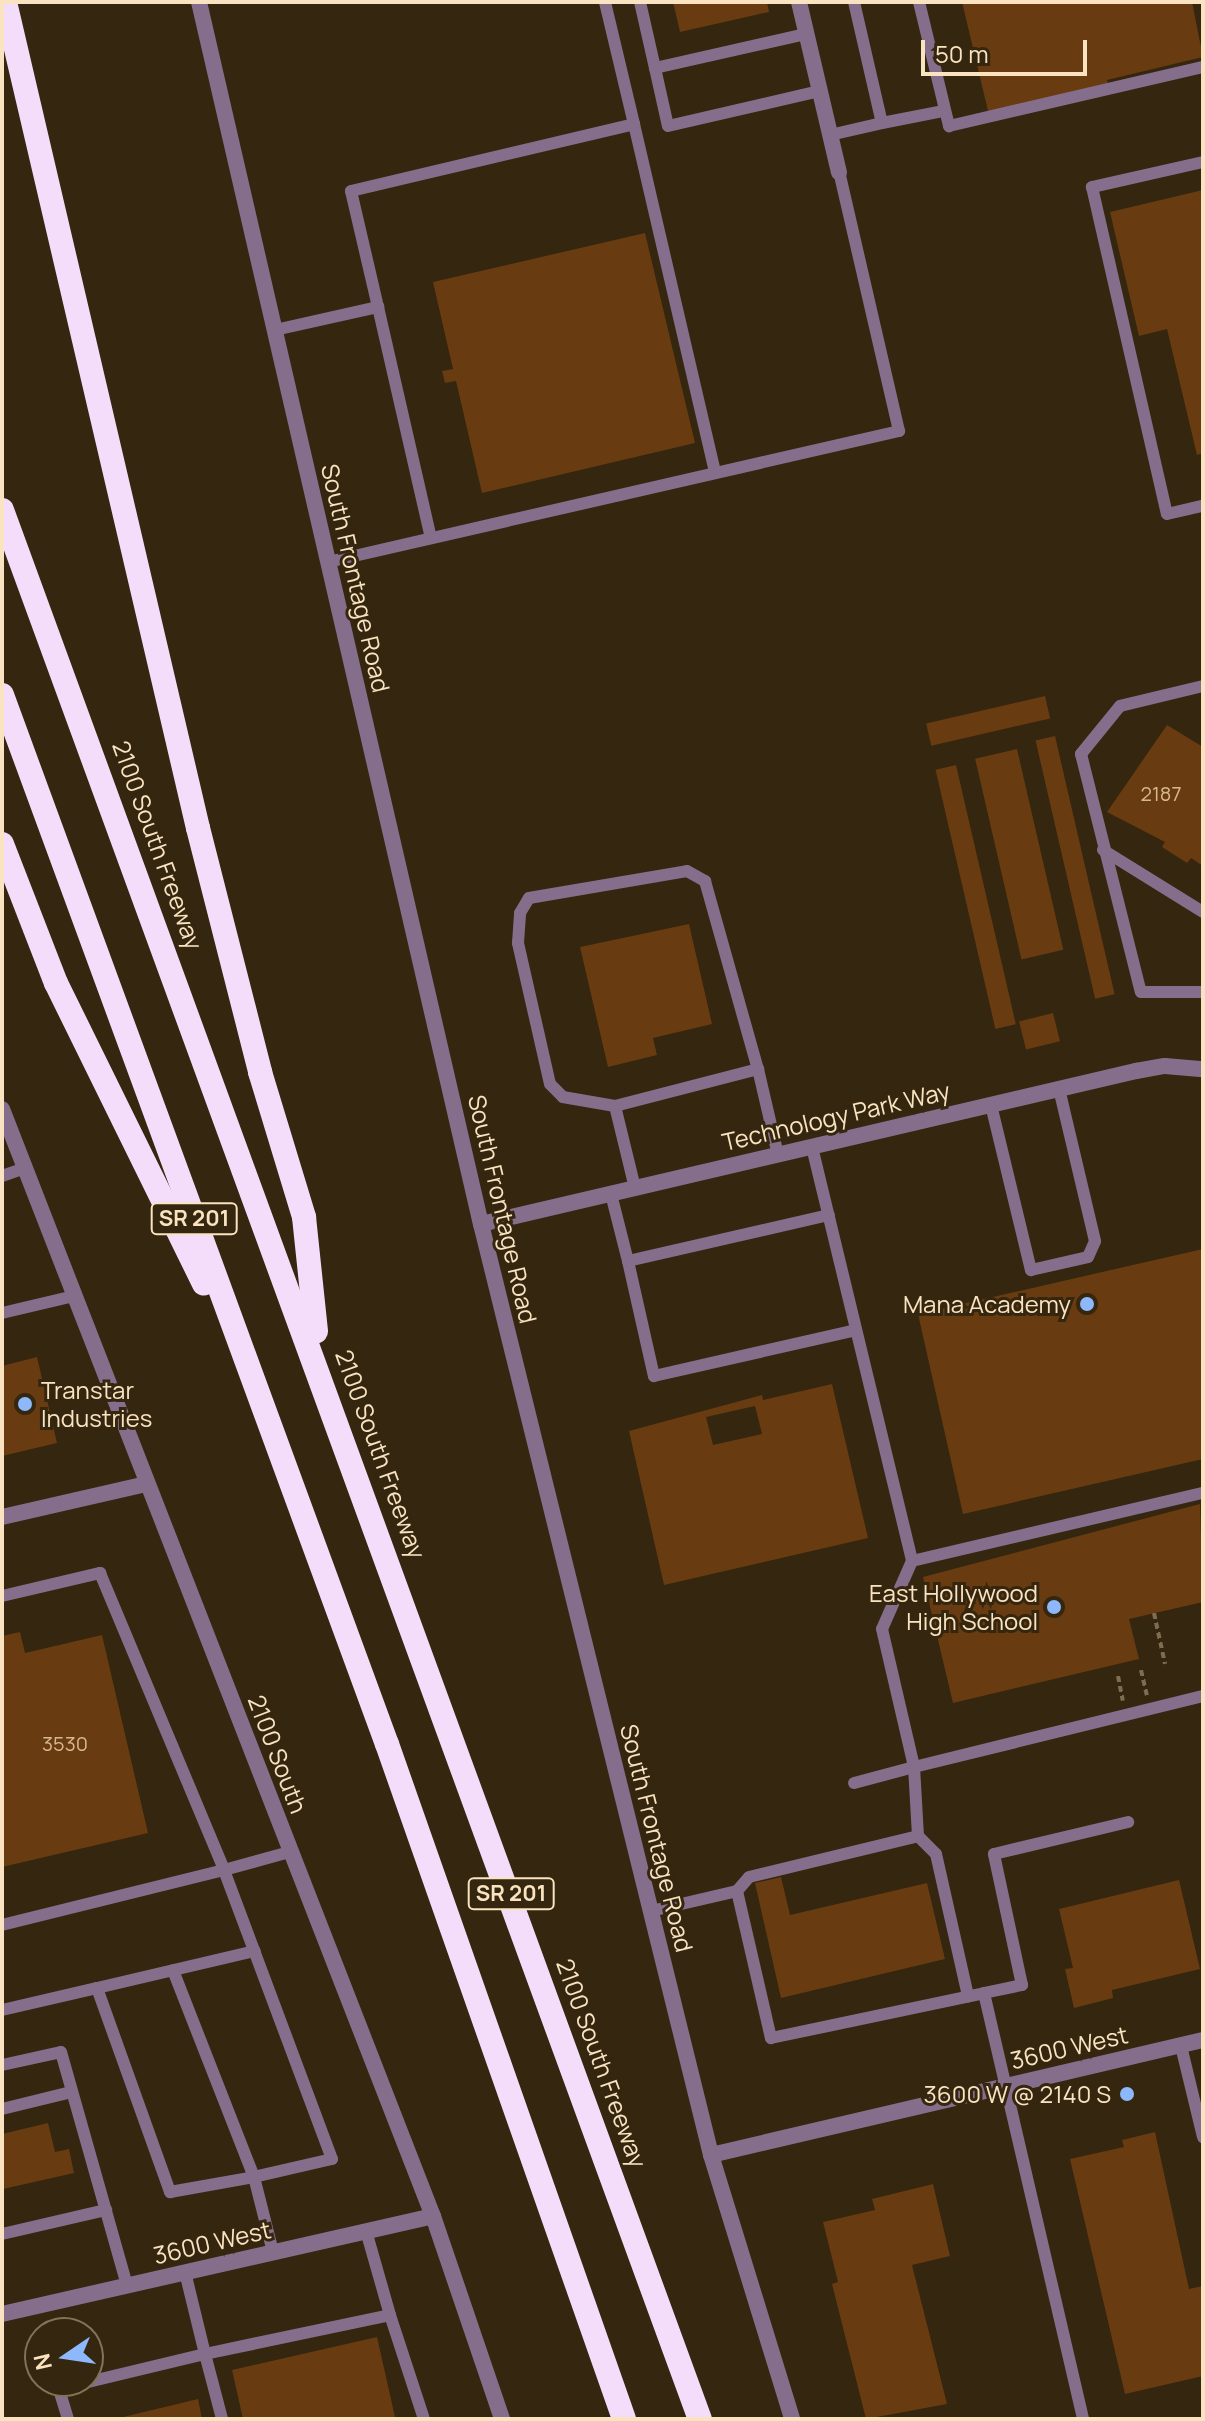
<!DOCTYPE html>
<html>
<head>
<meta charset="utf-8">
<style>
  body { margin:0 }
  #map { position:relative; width:1205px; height:2421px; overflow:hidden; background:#34260f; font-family:Manrope,sans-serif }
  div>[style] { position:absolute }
  .building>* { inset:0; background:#693b11; transform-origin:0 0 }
  .path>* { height:4px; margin-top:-2px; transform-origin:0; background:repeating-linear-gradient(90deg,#7f6d52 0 6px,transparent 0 10px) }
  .service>* { height:12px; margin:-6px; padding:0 6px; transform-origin:6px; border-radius:6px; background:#846e8b }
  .minor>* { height:16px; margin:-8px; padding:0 8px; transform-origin:8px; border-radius:8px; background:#846e8b }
  .tertiary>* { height:16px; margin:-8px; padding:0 8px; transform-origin:8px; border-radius:8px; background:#846e8b }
  .motorway>* { height:24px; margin:-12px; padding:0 12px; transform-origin:12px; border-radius:12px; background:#f3ddfa }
  .dots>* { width:22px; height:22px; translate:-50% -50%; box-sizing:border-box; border:4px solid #34260f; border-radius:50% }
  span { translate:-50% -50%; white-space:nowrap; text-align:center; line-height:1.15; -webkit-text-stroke:6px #34260f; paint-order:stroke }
  .number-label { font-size:20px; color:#d6b994 }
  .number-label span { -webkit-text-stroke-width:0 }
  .shield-label span { padding:2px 6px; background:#34260f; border:2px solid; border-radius:6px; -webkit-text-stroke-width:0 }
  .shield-label { font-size:22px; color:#fae3c0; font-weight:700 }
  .street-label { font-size:24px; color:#fae3c0 }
  .poi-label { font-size:24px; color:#fae3c0 }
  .right { translate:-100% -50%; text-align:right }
  .left { translate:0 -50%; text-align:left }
  .frame { position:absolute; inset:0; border:4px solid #fae3c0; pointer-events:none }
  .north { position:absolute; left:24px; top:2317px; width:80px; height:80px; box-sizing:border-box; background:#34260f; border:2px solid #837256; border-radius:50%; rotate:257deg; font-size:22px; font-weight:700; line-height:32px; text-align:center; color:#fae3c0 }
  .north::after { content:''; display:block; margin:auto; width:28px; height:36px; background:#8db9fc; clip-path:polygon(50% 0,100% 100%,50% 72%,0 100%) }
  .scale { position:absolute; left:921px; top:40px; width:166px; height:36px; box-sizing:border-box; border:4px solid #fae3c0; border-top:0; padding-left:10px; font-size:24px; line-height:28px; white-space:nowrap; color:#fae3c0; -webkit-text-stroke:6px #34260f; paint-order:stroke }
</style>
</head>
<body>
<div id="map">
  <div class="building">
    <i style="clip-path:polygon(673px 2px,767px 2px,769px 12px,680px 32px)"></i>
    <i style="clip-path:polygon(962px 2px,1192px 2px,1203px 57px,1107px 80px,1109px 87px,989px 115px)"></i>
    <i style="clip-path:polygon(1203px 190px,1203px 453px,1197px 455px,1167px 329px,1139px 336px,1110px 212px)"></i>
    <i style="clip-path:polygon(645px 233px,695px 443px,482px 493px,456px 381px,445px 383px,442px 371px,453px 369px,433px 282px)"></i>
    <i style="left:1045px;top:696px;width:23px;height:122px;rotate:77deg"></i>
    <i style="clip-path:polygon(1167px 725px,1203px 747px,1203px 866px,1191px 858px,1187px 863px,1162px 847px,1165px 842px,1107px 812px)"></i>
    <i style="left:1055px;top:736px;width:265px;height:20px;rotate:77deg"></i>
    <i style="left:1017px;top:749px;width:206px;height:43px;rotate:77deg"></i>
    <i style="left:956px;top:765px;width:266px;height:21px;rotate:77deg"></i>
    <i style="clip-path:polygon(689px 924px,712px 1024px,653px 1038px,657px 1055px,608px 1067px,580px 947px)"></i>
    <i style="left:1053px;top:1013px;width:29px;height:35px;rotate:76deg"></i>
    <i style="clip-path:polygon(1203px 1249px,1203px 1459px,963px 1514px,918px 1314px)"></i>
    <i style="clip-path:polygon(37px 1357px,57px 1443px,2px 1456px,2px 1366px)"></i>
    <i style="clip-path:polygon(evenodd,832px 1384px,868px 1538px,664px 1585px,629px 1431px,762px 1395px,763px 1400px,832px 1384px,755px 1406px,762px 1434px,713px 1445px,706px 1417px,755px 1406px)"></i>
    <i style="clip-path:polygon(1200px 1504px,1203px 1602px,1129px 1619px,1139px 1659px,953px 1703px,923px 1577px)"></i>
    <i style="clip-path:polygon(20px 1632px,25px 1653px,102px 1635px,148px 1833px,2px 1867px,2px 1636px)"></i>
    <i style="clip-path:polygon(781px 1877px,790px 1915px,927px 1883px,945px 1959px,781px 1998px,755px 1883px)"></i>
    <i style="clip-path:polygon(1179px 1880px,1200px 1969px,1112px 1990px,1113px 1998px,1074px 2008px,1065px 1969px,1073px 1968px,1059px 1909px)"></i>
    <i style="clip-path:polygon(48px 2123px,55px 2152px,69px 2149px,74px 2173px,3px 2189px,2px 2201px,2px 2134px)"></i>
    <i style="clip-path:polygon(1155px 2132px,1189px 2289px,1203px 2286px,1203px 2376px,1125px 2394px,1070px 2159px,1124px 2147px,1122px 2140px)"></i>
    <i style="clip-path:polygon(933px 2184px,950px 2256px,912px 2265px,947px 2404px,866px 2419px,832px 2284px,838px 2282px,823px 2222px,875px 2210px,872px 2199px)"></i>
    <i style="clip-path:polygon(377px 2337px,395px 2417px,243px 2419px,232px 2370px)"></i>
    <i style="clip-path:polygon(198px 2399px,202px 2419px,119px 2419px,119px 2418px)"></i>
  </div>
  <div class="path">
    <i style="left:1154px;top:1613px;width:52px;rotate:77.8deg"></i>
    <i style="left:1141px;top:1670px;width:26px;rotate:77deg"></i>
    <i style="left:1118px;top:1676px;width:25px;rotate:79deg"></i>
  </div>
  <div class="service">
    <i style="left:640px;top:2px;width:68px;rotate:77.2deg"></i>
    <i style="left:655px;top:68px;width:155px;rotate:-12.7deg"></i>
    <i style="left:854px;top:2px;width:124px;rotate:77deg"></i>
    <i style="left:882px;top:123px;width:63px;rotate:-11deg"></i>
    <i style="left:919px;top:2px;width:128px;rotate:76.4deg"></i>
    <i style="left:949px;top:126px;width:261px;rotate:-13.1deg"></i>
    <i style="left:655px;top:68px;width:59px;rotate:77.4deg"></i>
    <i style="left:668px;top:126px;width:156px;rotate:-13deg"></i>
    <i style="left:634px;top:124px;width:358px;rotate:76.9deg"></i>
    <i style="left:830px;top:135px;width:53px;rotate:-13deg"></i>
    <i style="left:1203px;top:162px;width:114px;rotate:167.3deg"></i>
    <i style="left:1092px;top:187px;width:335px;rotate:77.1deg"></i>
    <i style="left:1167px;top:514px;width:37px;rotate:-13deg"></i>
    <i style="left:378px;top:307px;width:237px;rotate:77.1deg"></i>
    <i style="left:275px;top:330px;width:106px;rotate:-12.6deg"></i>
    <i style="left:378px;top:307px;width:119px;rotate:-103.1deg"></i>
    <i style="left:351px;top:191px;width:291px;rotate:-13.3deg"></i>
    <i style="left:634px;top:124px;width:125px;rotate:-103.4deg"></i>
    <i style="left:328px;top:562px;width:586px;rotate:-12.92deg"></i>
    <i style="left:899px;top:431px;width:266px;rotate:-103deg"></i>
    <i style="left:1203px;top:686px;width:85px;rotate:166.5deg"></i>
    <i style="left:1120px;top:706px;width:62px;rotate:129.1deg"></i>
    <i style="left:1081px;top:754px;width:245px;rotate:75.9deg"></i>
    <i style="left:1141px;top:992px;width:62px"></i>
    <i style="left:1103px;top:850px;width:118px;rotate:31.8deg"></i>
    <i style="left:991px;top:1105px;width:170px;rotate:76.4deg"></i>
    <i style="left:1031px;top:1270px;width:58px;rotate:-12.8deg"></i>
    <i style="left:1088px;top:1257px;width:17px;rotate:-66deg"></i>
    <i style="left:1095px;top:1241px;width:156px;rotate:-103.3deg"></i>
    <i style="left:615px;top:1106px;width:53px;rotate:-170.2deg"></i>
    <i style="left:563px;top:1097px;width:18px;rotate:-135deg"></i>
    <i style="left:550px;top:1084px;width:145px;rotate:-102.8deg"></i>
    <i style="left:518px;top:943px;width:30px;rotate:-86deg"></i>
    <i style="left:520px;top:913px;width:17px;rotate:-59deg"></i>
    <i style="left:529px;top:898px;width:160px;rotate:-9.7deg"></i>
    <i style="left:687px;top:871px;width:21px;rotate:29deg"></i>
    <i style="left:705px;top:881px;width:195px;rotate:74.3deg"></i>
    <i style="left:812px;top:1147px;width:426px;rotate:76.4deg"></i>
    <i style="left:912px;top:1561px;width:74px;rotate:113.8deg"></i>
    <i style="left:882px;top:1629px;width:142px;rotate:76.9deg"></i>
    <i style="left:914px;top:1767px;width:298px;rotate:-13.8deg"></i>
    <i style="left:2px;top:1176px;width:24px;rotate:-19deg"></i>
    <i style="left:635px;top:1188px;width:84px;rotate:-103.7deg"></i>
    <i style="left:615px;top:1106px;width:148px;rotate:-14.5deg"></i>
    <i style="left:758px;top:1069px;width:88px;rotate:76.9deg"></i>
    <i style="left:611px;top:1194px;width:69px;rotate:75.8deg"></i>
    <i style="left:628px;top:1261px;width:206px;rotate:-12.9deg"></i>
    <i style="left:628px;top:1261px;width:118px;rotate:77.3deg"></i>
    <i style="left:654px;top:1376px;width:207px;rotate:-12.8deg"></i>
    <i style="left:2px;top:1313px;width:74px;rotate:-13.3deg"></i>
    <i style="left:912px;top:1561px;width:299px;rotate:-13.2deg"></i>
    <i style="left:2px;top:1596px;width:101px;rotate:-13.2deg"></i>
    <i style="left:100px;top:1573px;width:322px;rotate:67.3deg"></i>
    <i style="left:224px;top:1870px;width:229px;rotate:166.1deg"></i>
    <i style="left:918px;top:1836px;width:25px;rotate:45deg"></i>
    <i style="left:936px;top:1854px;width:146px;rotate:77.3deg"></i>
    <i style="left:737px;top:1891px;width:18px;rotate:-49deg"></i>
    <i style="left:749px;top:1877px;width:174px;rotate:-13.6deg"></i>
    <i style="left:918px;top:1836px;width:69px;rotate:-93.3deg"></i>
    <i style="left:914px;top:1767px;width:62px;rotate:165.1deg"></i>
    <i style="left:651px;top:1911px;width:88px;rotate:-13.1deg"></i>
    <i style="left:737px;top:1891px;width:151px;rotate:77deg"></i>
    <i style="left:771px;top:2038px;width:218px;rotate:-11.9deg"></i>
    <i style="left:984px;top:1993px;width:437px;rotate:76.9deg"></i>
    <i style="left:97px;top:1988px;width:162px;rotate:-13.2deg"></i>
    <i style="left:984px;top:1993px;width:39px;rotate:-12deg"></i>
    <i style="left:1022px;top:1985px;width:134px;rotate:-102.1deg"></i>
    <i style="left:994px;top:1854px;width:138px;rotate:-13.4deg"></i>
    <i style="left:2px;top:2010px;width:98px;rotate:-13deg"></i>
    <i style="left:97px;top:1988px;width:217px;rotate:70.3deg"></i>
    <i style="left:170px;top:2192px;width:85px;rotate:-10.1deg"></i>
    <i style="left:254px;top:2177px;width:222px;rotate:-111.4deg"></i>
    <i style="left:1181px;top:2046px;width:94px;rotate:76.4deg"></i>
    <i style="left:2px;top:2065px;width:60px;rotate:-12.4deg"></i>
    <i style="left:61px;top:2052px;width:242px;rotate:74.2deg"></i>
    <i style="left:2px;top:2109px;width:72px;rotate:-13.7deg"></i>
    <i style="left:2px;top:2234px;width:107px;rotate:-13deg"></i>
    <i style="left:273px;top:2252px;width:77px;rotate:-104.2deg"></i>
    <i style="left:254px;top:2177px;width:80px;rotate:-13deg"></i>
    <i style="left:332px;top:2159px;width:309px;rotate:-110.5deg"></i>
    <i style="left:224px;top:1870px;width:68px;rotate:-15.3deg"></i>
    <i style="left:185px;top:2272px;width:84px;rotate:76.3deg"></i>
    <i style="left:205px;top:2354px;width:189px;rotate:-11.9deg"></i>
    <i style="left:390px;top:2315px;width:87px;rotate:-105.9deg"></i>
    <i style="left:390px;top:2315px;width:109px;rotate:71.9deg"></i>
    <i style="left:68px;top:2419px;width:31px;rotate:-107deg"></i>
    <i style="left:59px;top:2389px;width:150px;rotate:-13.5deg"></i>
    <i style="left:205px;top:2354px;width:67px;rotate:75.3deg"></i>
  </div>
  <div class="minor">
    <i style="left:799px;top:2px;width:175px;rotate:76.8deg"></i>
    <i style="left:2px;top:1109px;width:1188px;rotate:68.73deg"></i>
    <i style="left:433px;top:2216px;width:214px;rotate:71.2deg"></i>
    <i style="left:481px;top:1224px;width:673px;rotate:-13.15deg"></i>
    <i style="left:1136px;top:1071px;width:29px;rotate:-10deg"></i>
    <i style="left:1165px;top:1066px;width:38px;rotate:5deg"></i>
    <i style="left:2px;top:1517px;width:148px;rotate:-12.9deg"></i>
    <i style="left:2px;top:2314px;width:442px;rotate:-12.8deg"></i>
  </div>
  <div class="tertiary">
    <i style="left:199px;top:2px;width:1254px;rotate:77.01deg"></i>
    <i style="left:481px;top:1224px;width:959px;rotate:76.12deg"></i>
    <i style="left:711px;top:2155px;width:276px;rotate:72.9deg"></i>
    <i style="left:711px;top:2155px;width:505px;rotate:-13.16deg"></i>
  </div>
  <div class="motorway">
    <i style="left:5px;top:2px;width:848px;rotate:76.85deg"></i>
    <i style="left:198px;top:828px;width:252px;rotate:75.7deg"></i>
    <i style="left:260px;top:1072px;width:152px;rotate:73.1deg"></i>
    <i style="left:304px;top:1217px;width:115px;rotate:84deg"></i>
    <i style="left:2px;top:510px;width:2033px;rotate:69.92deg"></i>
    <i style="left:2px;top:695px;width:1117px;rotate:69.85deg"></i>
    <i style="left:387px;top:1744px;width:715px;rotate:70.65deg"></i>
    <i style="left:2px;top:844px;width:149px;rotate:68.8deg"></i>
    <i style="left:56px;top:983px;width:335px;rotate:63.8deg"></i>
  </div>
  <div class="dots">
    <i style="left:1087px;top:1304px;background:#8db9fc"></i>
    <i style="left:25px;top:1404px;background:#8db9fc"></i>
    <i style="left:1054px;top:1607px;background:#8db9fc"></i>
    <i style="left:1127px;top:2094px;background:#8db9fc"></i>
  </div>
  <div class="number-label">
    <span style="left:1161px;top:793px">2187</span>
    <span style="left:65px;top:1743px">3530</span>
  </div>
  <div class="shield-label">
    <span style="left:194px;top:1219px">SR 201</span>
    <span style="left:511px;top:1894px">SR 201</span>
  </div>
  <div class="street-label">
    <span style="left:356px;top:578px;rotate:77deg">South Frontage Road</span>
    <span style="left:158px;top:845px;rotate:70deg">2100 South Freeway</span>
    <span style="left:836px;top:1116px;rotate:-13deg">Technology Park Way</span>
    <span style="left:503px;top:1209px;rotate:77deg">South Frontage Road</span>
    <span style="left:381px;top:1454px;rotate:70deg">2100 South Freeway</span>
    <span style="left:278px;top:1754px;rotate:69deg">2100 South</span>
    <span style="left:657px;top:1838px;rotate:76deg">South Frontage Road</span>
    <span style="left:1069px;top:2047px;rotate:-13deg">3600 West</span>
    <span style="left:602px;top:2063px;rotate:70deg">2100 South Freeway</span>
    <span style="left:212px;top:2242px;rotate:-13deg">3600 West</span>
  </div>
  <div class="poi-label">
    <span class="right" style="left:1071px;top:1304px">Mana Academy</span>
    <span class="left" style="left:41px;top:1404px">Transtar<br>Industries</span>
    <span class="right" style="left:1038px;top:1607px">East Hollywood<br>High School</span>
    <span class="right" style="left:1111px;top:2094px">3600 W @ 2140 S</span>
  </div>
  <div class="frame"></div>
  <div class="north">N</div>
  <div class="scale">50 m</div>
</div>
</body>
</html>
